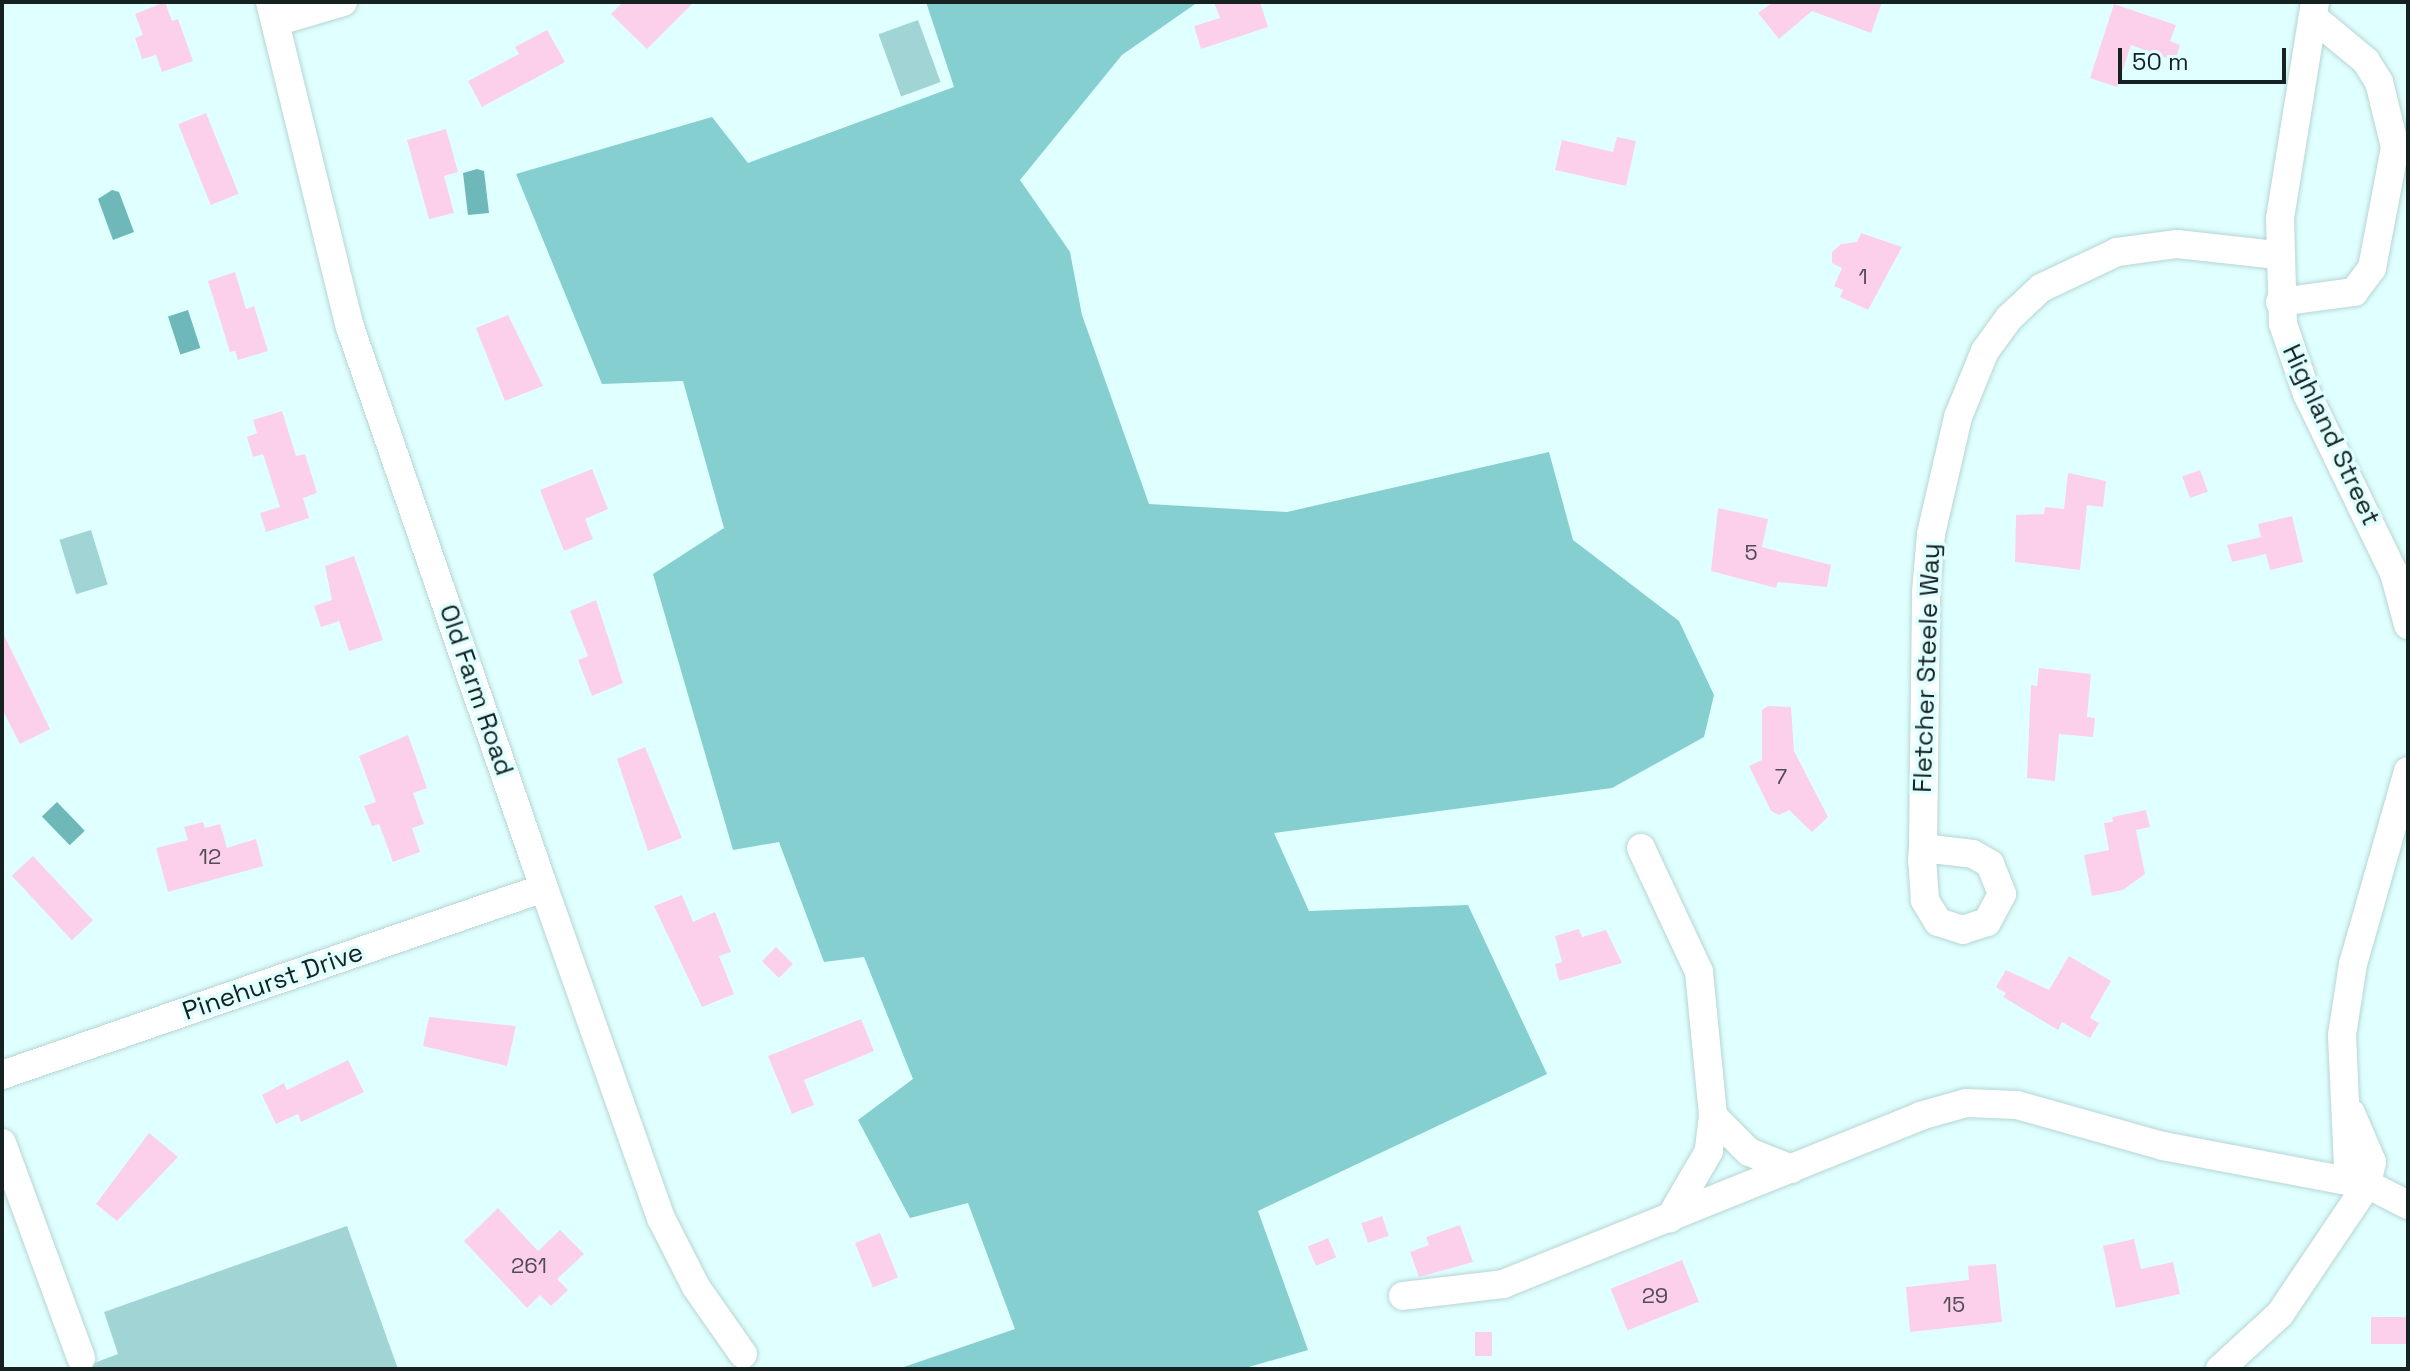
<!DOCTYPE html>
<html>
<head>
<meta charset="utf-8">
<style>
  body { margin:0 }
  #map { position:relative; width:2410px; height:1371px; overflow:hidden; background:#e0ffff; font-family:"Space Grotesk",sans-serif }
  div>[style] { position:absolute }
  .green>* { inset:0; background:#a1d4d4; transform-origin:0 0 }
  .forest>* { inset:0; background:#85cfd0 }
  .water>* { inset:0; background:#6eb8b9; transform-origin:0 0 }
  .building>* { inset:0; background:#fcd0eb; transform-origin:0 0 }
  .roads { filter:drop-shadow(0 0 2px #b7d5d5) drop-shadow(0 0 2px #b7d5d5) }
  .minor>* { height:28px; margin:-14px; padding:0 14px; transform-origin:14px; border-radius:14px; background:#fff }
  span { translate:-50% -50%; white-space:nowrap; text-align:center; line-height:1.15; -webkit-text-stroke:7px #e0ffff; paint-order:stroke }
  .number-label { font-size:22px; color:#504d54 }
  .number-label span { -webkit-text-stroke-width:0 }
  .street-label { font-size:26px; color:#162121 }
  .frame { position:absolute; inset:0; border:4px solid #162121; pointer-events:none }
  .scale { position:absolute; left:2118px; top:48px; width:168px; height:36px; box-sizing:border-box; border:4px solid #162121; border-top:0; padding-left:10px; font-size:24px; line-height:28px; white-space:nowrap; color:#162121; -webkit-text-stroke:6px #e0ffff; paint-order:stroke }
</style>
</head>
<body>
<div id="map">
  <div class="green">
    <i style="left:918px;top:20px;width:66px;height:42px;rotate:70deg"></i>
    <i style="left:91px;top:530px;width:57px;height:33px;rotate:73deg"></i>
    <i style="clip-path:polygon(347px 1226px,398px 1369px,78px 1369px,118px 1354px,104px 1312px)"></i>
  </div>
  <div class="forest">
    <i style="clip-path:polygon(926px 2px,1198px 2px,1122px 55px,1020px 180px,1070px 252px,1082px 315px,1149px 504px,1287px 512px,1549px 452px,1573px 540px,1679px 621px,1714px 695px,1704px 737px,1612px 788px,1274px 833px,1309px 911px,1468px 905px,1547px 1074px,1258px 1211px,1308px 1350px,1242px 1369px,898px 1369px,1015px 1329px,968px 1203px,910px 1218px,858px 1120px,913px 1079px,864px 957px,824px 962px,779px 842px,733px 850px,653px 574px,724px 528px,683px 381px,602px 384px,516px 174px,712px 117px,748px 163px,954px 87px)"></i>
  </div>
  <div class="water">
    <i style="clip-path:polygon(477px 169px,484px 171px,489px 213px,468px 215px,463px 173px)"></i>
    <i style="clip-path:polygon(112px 190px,119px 192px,134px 232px,113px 240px,98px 199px)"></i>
    <i style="left:188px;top:310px;width:40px;height:21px;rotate:72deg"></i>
    <i style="left:57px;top:802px;width:40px;height:21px;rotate:46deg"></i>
  </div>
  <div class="building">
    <i style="clip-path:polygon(165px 2px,172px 21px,178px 19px,193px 61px,162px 72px,156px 55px,142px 59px,135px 38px,143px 35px,135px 14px)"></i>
    <i style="clip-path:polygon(623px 2px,694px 2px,647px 49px,611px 14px)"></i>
    <i style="clip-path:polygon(1214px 2px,1260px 2px,1268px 27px,1201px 49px,1194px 26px,1220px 18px)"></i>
    <i style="clip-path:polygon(1773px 2px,1882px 2px,1871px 33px,1812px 11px,1779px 39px,1758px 13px)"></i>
    <i style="clip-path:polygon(2114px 4px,2176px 25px,2170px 41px,2180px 45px,2175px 61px,2131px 45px,2117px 87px,2090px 78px)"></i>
    <i style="clip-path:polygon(547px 30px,565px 62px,482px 107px,468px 81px,519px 54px,515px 47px)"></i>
    <i style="left:206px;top:113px;width:87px;height:30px;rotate:68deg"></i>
    <i style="clip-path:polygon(446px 129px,458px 172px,444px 176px,454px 213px,429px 219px,407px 140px)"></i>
    <i style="clip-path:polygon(1617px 137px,1636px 141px,1626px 186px,1555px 170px,1562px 140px,1613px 152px)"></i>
    <i style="clip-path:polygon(1861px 233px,1902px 247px,1868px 310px,1840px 297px,1843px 290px,1834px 286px,1842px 268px,1832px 263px,1832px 252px,1841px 244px,1857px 242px)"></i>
    <i style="clip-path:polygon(235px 272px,246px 309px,254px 306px,268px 351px,238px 360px,235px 351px,230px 352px,208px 281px)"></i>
    <i style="clip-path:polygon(508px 315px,543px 386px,505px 401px,476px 328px)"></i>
    <i style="clip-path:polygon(282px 411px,296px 456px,305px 454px,317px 493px,303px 498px,309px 518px,266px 532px,260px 513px,280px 507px,263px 454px,253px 457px,247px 437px,257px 433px,253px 420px)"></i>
    <i style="clip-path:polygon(592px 469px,608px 509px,585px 519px,593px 539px,564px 551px,540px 490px)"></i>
    <i style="left:2200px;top:470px;width:23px;height:19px;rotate:70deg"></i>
    <i style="clip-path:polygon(2068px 473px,2106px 481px,2103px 507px,2087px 505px,2080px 570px,2015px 562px,2016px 515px,2044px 514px,2045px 507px,2064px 509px)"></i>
    <i style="clip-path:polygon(1718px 508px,1768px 519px,1762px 547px,1831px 565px,1827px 587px,1778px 582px,1776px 588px,1711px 571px)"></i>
    <i style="clip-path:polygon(2292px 516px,2303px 562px,2270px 570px,2266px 554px,2232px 562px,2227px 545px,2261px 537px,2258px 524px)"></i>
    <i style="clip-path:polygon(354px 556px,383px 640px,349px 651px,339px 621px,321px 627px,314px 606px,332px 600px,325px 566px)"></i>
    <i style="clip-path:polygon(596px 600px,623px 683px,592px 696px,578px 660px,588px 656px,570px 611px)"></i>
    <i style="clip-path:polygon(2px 631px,50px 729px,20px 744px,2px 709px)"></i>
    <i style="clip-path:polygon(2039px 668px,2091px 674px,2087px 717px,2095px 718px,2093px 737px,2059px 734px,2055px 781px,2027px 778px,2031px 685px,2037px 686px)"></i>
    <i style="clip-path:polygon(1768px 706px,1791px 707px,1794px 751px,1828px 817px,1812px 832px,1789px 810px,1779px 815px,1771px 811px,1749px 766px,1762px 760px,1762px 710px)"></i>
    <i style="clip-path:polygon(408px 735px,427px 788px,413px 793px,424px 824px,412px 828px,420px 852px,393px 862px,379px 824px,372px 826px,364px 806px,376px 802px,359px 756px)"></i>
    <i style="clip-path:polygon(645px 747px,682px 838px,648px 851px,617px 759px)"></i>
    <i style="clip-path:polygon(2146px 810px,2150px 827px,2136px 830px,2145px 874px,2123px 890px,2092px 896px,2084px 855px,2109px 850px,2104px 823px,2113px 822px,2112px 817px)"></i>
    <i style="clip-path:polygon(203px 822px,205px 828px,220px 824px,227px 848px,256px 839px,263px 866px,168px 892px,156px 848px,188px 840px,184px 827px)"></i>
    <i style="left:33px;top:856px;width:88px;height:29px;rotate:47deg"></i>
    <i style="clip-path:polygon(682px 895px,693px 922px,715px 912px,731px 952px,719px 956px,734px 994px,702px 1007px,654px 906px)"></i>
    <i style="clip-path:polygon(1579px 929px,1582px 937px,1606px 930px,1622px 963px,1559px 981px,1555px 964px,1562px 962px,1555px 936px)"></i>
    <i style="left:776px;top:947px;width:24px;height:20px;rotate:45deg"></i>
    <i style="clip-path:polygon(2069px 956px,2111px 981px,2090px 1018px,2099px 1023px,2090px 1038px,2062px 1022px,2058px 1030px,2003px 997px,2006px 993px,1996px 987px,2006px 970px,2049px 990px)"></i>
    <i style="clip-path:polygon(429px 1017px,516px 1026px,507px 1066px,423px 1046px)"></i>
    <i style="clip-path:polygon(861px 1019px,874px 1051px,804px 1080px,814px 1105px,792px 1114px,768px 1056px)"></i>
    <i style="clip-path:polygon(348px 1060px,364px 1092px,301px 1122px,298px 1114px,276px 1124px,262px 1095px,284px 1083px,287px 1090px)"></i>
    <i style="clip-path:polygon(149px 1133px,178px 1157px,117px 1221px,96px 1204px)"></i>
    <i style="clip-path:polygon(498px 1208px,538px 1251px,560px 1230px,584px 1254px,557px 1279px,568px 1290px,551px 1306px,540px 1295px,527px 1308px,464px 1241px)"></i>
    <i style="left:1382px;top:1216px;width:21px;height:22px;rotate:71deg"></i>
    <i style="clip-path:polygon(1460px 1225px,1473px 1262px,1419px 1277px,1410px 1252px,1429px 1245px,1426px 1237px)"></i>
    <i style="left:880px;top:1233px;width:48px;height:27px;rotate:68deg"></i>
    <i style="left:1328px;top:1238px;width:21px;height:22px;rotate:67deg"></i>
    <i style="clip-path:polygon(2134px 1239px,2141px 1269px,2173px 1262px,2180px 1294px,2116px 1308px,2103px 1246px)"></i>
    <i style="left:1682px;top:1260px;width:45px;height:77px;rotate:68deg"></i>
    <i style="clip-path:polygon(1996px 1264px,2002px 1322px,1910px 1332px,1906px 1287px,1969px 1280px,1968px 1266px)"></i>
    <i style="left:2408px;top:1317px;width:27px;height:37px;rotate:90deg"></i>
    <i style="left:1475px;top:1332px;width:17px;height:24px"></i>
  </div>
  <div class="roads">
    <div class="minor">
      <i style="left:270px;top:2px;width:335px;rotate:76.2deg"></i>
      <i style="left:350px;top:327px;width:594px;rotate:70.92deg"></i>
      <i style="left:544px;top:888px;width:350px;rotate:70.5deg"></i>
      <i style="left:661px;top:1218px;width:77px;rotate:63.1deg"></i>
      <i style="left:696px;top:1287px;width:82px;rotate:55deg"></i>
      <i style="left:2315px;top:2px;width:219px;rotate:99.2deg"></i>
      <i style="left:2280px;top:218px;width:106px;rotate:88.4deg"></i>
      <i style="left:2283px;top:324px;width:74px;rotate:71.1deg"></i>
      <i style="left:2307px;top:394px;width:199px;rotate:64.1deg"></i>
      <i style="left:2394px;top:573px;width:54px;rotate:74.9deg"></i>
      <i style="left:275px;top:22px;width:71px;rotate:-16.4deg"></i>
      <i style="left:2280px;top:302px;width:75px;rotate:-7.7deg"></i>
      <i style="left:2354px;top:292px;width:30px;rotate:-53deg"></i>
      <i style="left:2372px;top:268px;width:123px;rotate:-79.2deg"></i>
      <i style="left:2395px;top:147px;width:67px;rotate:-103.8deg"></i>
      <i style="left:2379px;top:82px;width:25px;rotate:-122deg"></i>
      <i style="left:2366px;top:61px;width:67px;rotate:-140.4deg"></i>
      <i style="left:2408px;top:771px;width:201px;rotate:105.9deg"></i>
      <i style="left:2353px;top:964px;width:72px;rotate:98.8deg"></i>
      <i style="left:2342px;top:1035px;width:132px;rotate:87.4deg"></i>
      <i style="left:2348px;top:1167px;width:17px;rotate:50deg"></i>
      <i style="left:2359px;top:1180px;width:55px;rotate:27deg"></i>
      <i style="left:1641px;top:848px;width:137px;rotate:64.9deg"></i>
      <i style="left:1699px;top:972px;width:145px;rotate:84.4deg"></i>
      <i style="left:1713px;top:1116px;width:35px;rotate:97deg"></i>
      <i style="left:1709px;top:1151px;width:78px;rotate:120.2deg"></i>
      <i style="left:1923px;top:848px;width:50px;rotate:6.8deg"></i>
      <i style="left:1973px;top:854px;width:20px;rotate:30deg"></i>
      <i style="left:1990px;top:864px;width:32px;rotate:68deg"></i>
      <i style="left:2002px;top:894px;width:32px;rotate:118deg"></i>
      <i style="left:1987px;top:922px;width:25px;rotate:162deg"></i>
      <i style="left:1963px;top:930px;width:26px;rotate:-162deg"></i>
      <i style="left:1938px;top:922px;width:26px;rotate:-121deg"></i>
      <i style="left:1925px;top:900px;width:39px;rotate:-94deg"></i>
      <i style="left:1922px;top:861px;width:13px;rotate:-86deg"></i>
      <i style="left:1923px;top:848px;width:256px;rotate:-89.3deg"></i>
      <i style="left:1926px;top:592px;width:58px;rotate:-85.1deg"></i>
      <i style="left:1931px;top:534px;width:120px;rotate:-77deg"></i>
      <i style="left:1958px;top:417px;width:71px;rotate:-67.8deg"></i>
      <i style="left:1985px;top:351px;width:41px;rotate:-54deg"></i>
      <i style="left:2009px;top:318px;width:44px;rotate:-43.2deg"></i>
      <i style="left:2041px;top:288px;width:84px;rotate:-25.3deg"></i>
      <i style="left:2117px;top:252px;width:61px;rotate:-7.6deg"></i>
      <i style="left:2177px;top:244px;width:101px;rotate:6.3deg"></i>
      <i style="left:2px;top:1075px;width:573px;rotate:-19.04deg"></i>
      <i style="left:1713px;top:1116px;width:51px;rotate:45deg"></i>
      <i style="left:1749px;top:1152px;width:46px;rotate:21.6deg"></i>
      <i style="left:2px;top:1143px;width:229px;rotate:69.8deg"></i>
      <i style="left:1403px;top:1296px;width:101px;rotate:-6.8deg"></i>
      <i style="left:1503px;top:1284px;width:450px;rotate:-21.9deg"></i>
      <i style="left:1920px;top:1116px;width:48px;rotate:-15.8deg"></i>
      <i style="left:1966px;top:1103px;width:51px;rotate:2.2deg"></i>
      <i style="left:2017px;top:1105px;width:152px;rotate:15.7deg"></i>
      <i style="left:2163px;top:1146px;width:208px;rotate:10.8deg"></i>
      <i style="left:2220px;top:1369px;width:81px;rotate:-42.5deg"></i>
      <i style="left:2280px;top:1314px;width:156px;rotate:-56deg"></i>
      <i style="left:2367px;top:1185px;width:24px;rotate:-78deg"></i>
      <i style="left:2372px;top:1162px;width:53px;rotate:-113.2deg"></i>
    </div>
  </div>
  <div class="number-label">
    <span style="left:1863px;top:277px">1</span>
    <span style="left:1751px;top:553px">5</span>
    <span style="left:1781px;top:777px">7</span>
    <span style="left:210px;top:857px">12</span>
    <span style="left:529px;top:1266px">261</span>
    <span style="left:1655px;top:1296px">29</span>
    <span style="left:1954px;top:1305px">15</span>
  </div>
  <div class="street-label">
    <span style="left:2331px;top:435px;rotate:65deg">Highland Street</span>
    <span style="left:1927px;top:668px;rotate:-88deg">Fletcher Steele Way</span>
    <span style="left:476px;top:690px;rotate:71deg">Old Farm Road</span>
    <span style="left:273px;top:982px;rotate:-19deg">Pinehurst Drive</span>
  </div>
  <div class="frame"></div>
  <div class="scale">50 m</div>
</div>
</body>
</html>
